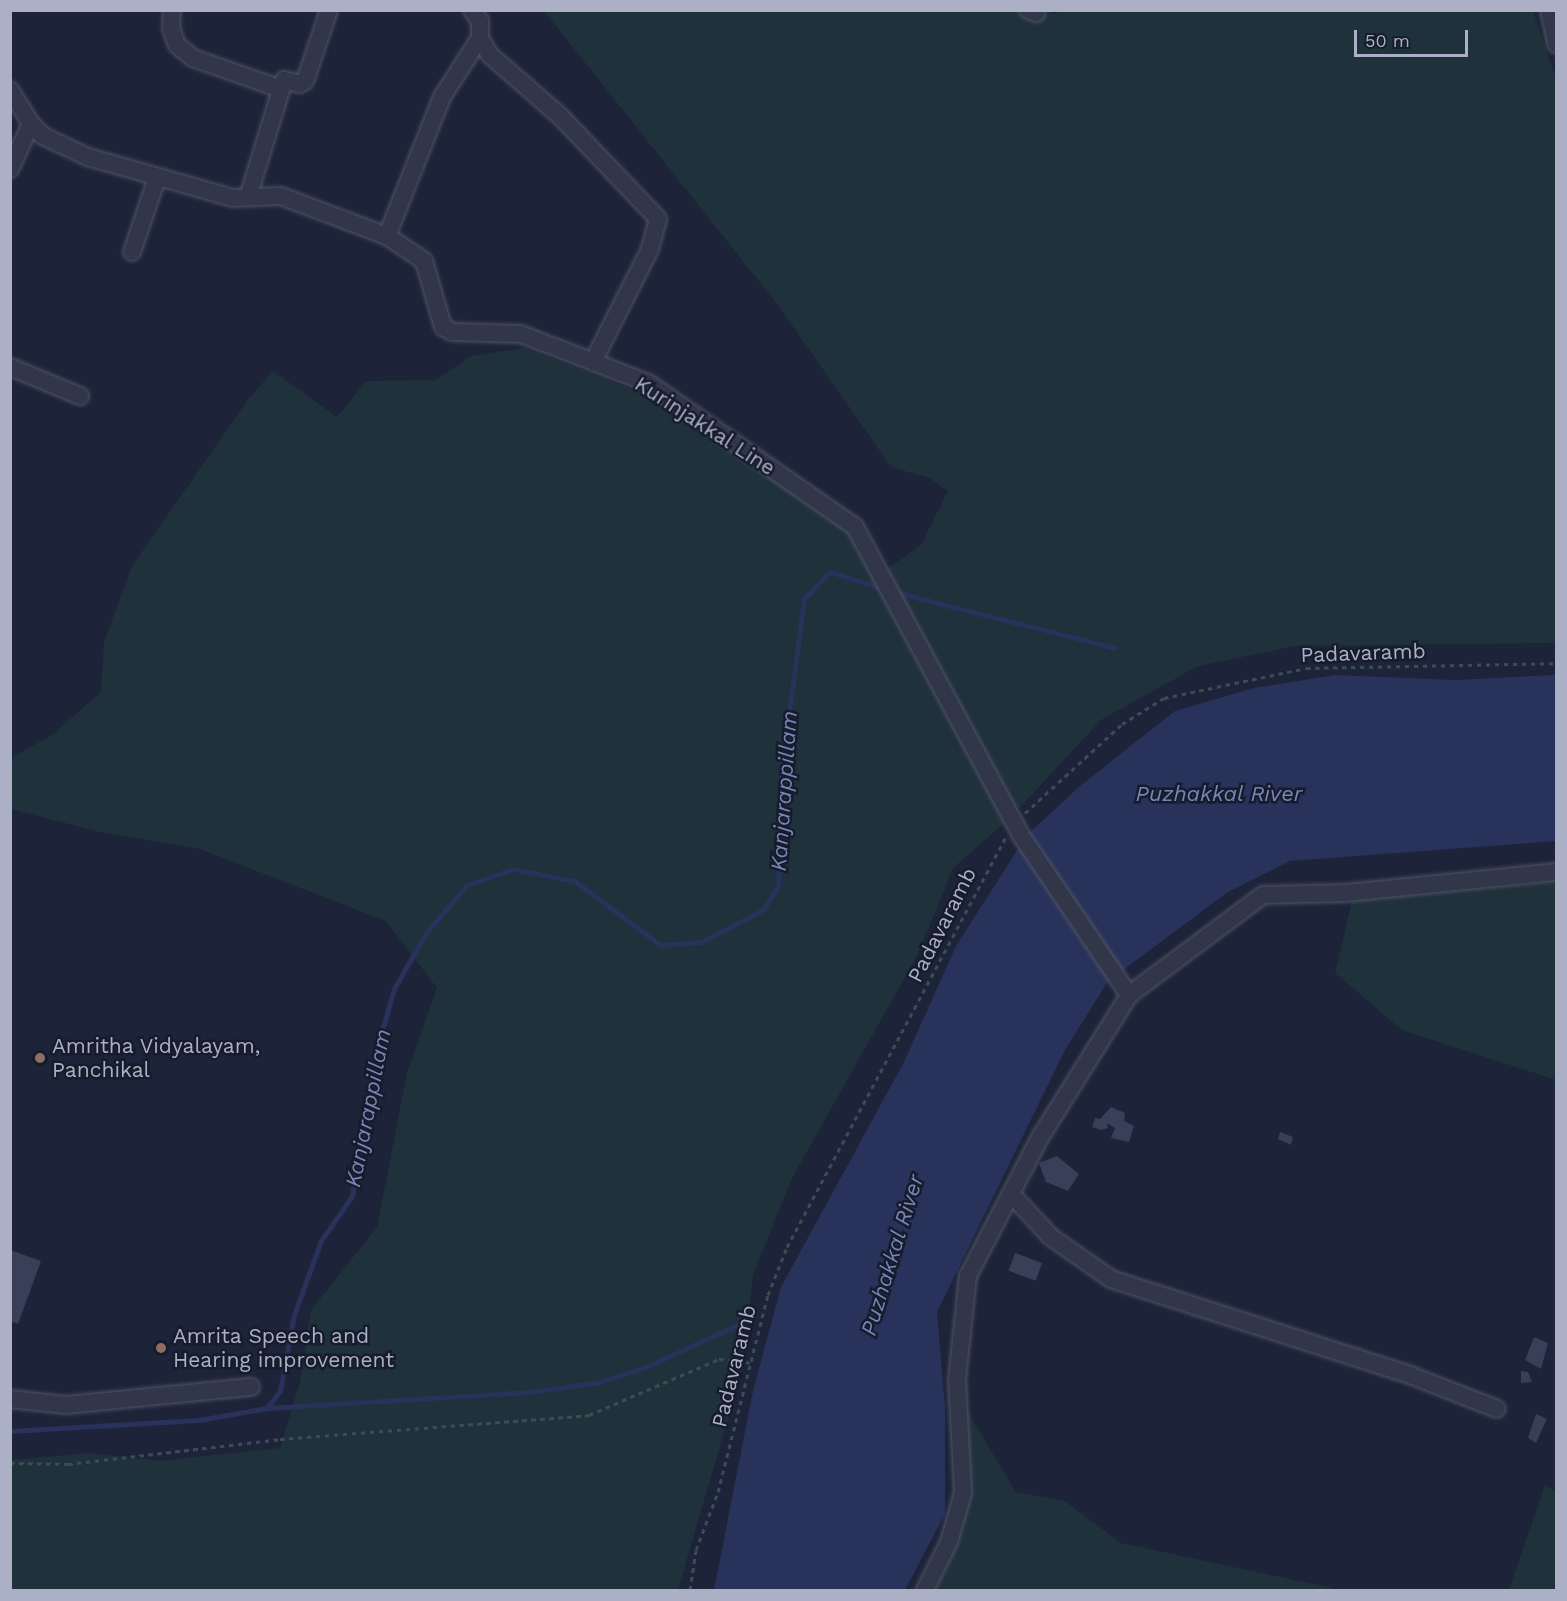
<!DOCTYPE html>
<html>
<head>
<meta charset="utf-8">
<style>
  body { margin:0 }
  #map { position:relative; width:1567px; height:1601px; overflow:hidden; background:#1d2439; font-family:"Work Sans",sans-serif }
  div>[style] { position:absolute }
  .green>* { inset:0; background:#1f313a }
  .water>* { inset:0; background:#28325a }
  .stream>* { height:4.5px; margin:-2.25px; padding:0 2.25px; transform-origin:2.25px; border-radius:2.25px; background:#28325a }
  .building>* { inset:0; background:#393f59; transform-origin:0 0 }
  .path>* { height:3px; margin-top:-1.5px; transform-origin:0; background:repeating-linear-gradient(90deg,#3a4d54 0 4.5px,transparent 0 9px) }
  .roads { filter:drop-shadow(0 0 2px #4f5367) drop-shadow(0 0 2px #4f5367) }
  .minor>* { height:16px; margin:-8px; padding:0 8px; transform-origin:8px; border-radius:8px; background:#313649 }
  .dots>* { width:16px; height:16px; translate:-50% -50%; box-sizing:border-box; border:3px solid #171c2d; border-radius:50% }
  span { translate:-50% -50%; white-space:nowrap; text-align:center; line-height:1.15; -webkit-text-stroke:5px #171c2d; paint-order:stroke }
  .street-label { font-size:21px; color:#abb0c6 }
  .poi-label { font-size:21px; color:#abb0c6 }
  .left { translate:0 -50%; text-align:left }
  .water-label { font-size:22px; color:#7785b7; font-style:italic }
  .frame { position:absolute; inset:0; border:12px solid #abb0c6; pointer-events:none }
  .scale { position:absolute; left:1354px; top:30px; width:114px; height:27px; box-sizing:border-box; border:3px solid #abb0c6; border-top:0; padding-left:8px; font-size:18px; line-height:21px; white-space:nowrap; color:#abb0c6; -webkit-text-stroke:4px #171c2d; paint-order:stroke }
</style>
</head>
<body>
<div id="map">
  <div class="green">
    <i style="clip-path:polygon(1045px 10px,1056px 14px,1057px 10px,1533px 11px,1556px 79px,1556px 643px,1295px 646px,1198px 666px,1101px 720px,1008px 820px,953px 868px,918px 954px,791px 1180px,753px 1275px,742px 1370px,678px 1590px,11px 1590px,11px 1460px,88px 1453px,160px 1461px,280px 1448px,300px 1382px,311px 1310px,377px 1227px,407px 1073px,437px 988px,386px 921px,200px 849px,100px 832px,11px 809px,11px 762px,15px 756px,52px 735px,101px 692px,104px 642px,132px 566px,250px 397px,273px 371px,337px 417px,366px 381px,436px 380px,471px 356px,524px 348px,659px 400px,854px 533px,876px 577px,921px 545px,948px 491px,929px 478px,891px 467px,778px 305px,544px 11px)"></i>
    <i style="clip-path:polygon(1556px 882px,1556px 1080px,1402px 1030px,1335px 973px,1352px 901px)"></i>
    <i style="clip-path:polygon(967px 1411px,1016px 1492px,1065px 1501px,1121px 1543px,1341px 1590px,933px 1590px,970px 1475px)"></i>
    <i style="clip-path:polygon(1545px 1485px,1556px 1491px,1556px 1590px,1509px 1590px)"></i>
  </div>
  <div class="water">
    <i style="clip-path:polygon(1336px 675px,1456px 680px,1556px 675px,1556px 841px,1290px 861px,1228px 892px,1108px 981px,1065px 1050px,937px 1312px,945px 1407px,945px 1514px,905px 1590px,714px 1590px,753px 1391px,781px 1287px,904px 1062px,956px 946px,1027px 835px,1080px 786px,1175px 711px,1254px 688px)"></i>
  </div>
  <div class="stream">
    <i style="left:895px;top:592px;width:226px;rotate:14.3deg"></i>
    <i style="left:267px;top:1408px;width:263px;rotate:-3.5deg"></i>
    <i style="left:530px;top:1392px;width:67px;rotate:-7.8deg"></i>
    <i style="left:596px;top:1383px;width:50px;rotate:-17.4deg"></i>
    <i style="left:644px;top:1368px;width:117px;rotate:-24.8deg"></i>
    <i style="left:10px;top:1431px;width:189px;rotate:-3.3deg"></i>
    <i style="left:199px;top:1420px;width:69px;rotate:-10deg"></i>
    <i style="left:267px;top:1408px;width:21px;rotate:-53deg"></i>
    <i style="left:280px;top:1391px;width:77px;rotate:-79.6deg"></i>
    <i style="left:294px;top:1315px;width:79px;rotate:-70deg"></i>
    <i style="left:321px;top:1241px;width:55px;rotate:-55.4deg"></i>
    <i style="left:352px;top:1196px;width:139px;rotate:-80.9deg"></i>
    <i style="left:374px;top:1059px;width:73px;rotate:-74.1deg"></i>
    <i style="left:394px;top:989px;width:64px;rotate:-60.3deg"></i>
    <i style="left:426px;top:933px;width:63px;rotate:-49.5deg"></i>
    <i style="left:467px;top:885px;width:49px;rotate:-19.2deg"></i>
    <i style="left:513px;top:869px;width:63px;rotate:11deg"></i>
    <i style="left:575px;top:881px;width:107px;rotate:36.7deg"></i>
    <i style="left:661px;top:945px;width:40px;rotate:-4.3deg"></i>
    <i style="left:701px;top:942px;width:70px;rotate:-27.3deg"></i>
    <i style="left:763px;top:910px;width:27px;rotate:-57deg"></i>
    <i style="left:778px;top:887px;width:107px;rotate:-88.9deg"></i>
    <i style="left:780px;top:780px;width:183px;rotate:-82.4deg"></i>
    <i style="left:804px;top:599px;width:37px;rotate:-46deg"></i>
    <i style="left:830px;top:572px;width:53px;rotate:17.4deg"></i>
  </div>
  <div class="building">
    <i style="clip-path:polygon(1111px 1107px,1125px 1113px,1124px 1121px,1134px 1126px,1129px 1142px,1111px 1138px,1115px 1128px,1107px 1123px,1108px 1128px,1101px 1130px,1092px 1127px,1095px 1118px,1100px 1119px)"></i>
    <i style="clip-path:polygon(1280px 1132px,1293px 1137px,1291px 1145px,1278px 1139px)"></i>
    <i style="clip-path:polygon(1057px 1156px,1079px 1174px,1068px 1191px,1046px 1182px,1039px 1163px)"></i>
    <i style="clip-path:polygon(10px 1250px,41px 1261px,18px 1324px,10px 1321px)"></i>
    <i style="left:1015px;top:1253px;width:29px;height:19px;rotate:20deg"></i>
    <i style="clip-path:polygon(1534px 1337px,1548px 1343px,1541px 1369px,1525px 1360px)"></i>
    <i style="clip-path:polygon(1521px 1371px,1528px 1372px,1532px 1382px,1521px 1383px)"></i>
    <i style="clip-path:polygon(1536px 1414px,1547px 1419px,1536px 1443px,1528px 1438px)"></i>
  </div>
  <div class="path">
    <i style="left:1025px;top:813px;width:132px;rotate:-42.5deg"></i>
    <i style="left:1122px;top:724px;width:49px;rotate:-31.8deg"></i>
    <i style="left:1164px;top:698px;width:145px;rotate:-11.9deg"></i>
    <i style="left:1306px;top:668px;width:250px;rotate:-1.1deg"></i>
    <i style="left:10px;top:1463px;width:58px;rotate:1deg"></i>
    <i style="left:68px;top:1464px;width:213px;rotate:-6.7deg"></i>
    <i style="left:280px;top:1439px;width:310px;rotate:-4.4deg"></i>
    <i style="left:589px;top:1415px;width:142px;rotate:-23.3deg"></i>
    <i style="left:719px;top:1359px;width:31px;rotate:7deg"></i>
    <i style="left:690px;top:1590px;width:40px;rotate:-81.5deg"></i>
    <i style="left:696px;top:1550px;width:62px;rotate:-69.2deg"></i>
    <i style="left:718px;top:1492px;width:203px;rotate:-75.8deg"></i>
    <i style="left:768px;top:1295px;width:52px;rotate:-68.4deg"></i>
    <i style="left:787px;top:1247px;width:465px;rotate:-61.9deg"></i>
  </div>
  <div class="roads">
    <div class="minor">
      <i style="left:172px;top:10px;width:18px;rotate:93deg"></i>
      <i style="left:171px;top:28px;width:18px;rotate:71deg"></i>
      <i style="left:177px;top:45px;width:21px;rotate:39deg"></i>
      <i style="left:193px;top:58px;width:93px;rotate:19.4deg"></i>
      <i style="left:472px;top:10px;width:14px;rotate:54deg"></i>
      <i style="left:480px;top:21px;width:17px;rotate:90deg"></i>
      <i style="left:480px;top:38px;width:20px;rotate:60deg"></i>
      <i style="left:490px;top:55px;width:93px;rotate:41.1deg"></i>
      <i style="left:560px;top:116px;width:142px;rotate:46.4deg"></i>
      <i style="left:658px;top:219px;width:31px;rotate:105deg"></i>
      <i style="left:650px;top:249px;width:127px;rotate:116.8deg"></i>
      <i style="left:1028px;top:10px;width:9px;rotate:21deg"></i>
      <i style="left:1549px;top:10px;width:35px;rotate:78deg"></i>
      <i style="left:10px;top:90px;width:40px;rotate:58deg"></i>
      <i style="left:31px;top:124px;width:17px;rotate:45deg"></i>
      <i style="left:43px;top:136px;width:50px;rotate:25deg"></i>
      <i style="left:88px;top:157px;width:151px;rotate:15.8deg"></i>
      <i style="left:233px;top:198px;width:48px;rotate:-2.4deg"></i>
      <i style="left:281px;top:196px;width:113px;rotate:20.7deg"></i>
      <i style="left:387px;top:236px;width:45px;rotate:34deg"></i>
      <i style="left:424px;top:261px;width:69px;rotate:73.9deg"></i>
      <i style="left:443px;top:327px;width:10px;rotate:29deg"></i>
      <i style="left:452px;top:332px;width:69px;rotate:1.7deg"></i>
      <i style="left:521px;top:334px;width:136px;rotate:21.1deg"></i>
      <i style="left:648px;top:383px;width:252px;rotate:34.8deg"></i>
      <i style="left:855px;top:527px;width:349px;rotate:61.7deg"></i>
      <i style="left:1020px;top:834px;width:194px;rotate:55.9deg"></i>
      <i style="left:10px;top:169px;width:50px;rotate:-65deg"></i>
      <i style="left:249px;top:194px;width:119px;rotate:-72.9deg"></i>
      <i style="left:284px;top:80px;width:16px;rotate:14deg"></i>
      <i style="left:300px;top:84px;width:6px;rotate:-31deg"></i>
      <i style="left:305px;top:81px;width:75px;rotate:-71.3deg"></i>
      <i style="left:387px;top:236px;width:149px;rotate:-68.4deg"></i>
      <i style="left:442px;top:97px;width:70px;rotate:-57.2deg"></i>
      <i style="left:132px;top:252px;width:78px;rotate:-71.3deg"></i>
      <i style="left:10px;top:367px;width:76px;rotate:22.5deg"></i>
      <i style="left:1011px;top:1194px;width:59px;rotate:47.1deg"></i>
      <i style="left:1051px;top:1237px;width:73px;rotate:35deg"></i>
      <i style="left:1111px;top:1279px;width:314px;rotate:17.8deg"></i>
      <i style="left:1410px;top:1375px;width:93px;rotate:21.3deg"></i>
      <i style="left:10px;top:1399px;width:56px;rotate:6.1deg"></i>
      <i style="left:66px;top:1405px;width:186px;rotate:-5.6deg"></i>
      <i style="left:925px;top:1590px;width:54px;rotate:-63.4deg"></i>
      <i style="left:949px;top:1542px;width:51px;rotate:-74.1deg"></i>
      <i style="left:963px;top:1493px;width:113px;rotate:-93deg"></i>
      <i style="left:957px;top:1380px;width:105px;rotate:-84deg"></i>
      <i style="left:968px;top:1276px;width:158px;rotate:-62.5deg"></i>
      <i style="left:1041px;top:1136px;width:166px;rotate:-58deg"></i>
      <i style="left:1129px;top:995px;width:167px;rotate:-36.7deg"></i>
      <i style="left:1263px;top:895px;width:83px;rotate:-1.4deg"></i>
      <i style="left:1346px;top:893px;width:211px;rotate:-5.7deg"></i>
    </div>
  </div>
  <div class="dots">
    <i style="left:40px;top:1058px;background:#8d6e63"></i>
    <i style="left:161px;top:1348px;background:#8d6e63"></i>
  </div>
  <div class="street-label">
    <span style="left:705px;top:426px;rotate:33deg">Kurinjakkal Line</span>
    <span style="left:1363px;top:653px;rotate:-2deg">Padavaramb</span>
    <span style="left:942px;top:925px;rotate:-63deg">Padavaramb</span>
    <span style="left:734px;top:1366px;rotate:-76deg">Padavaramb</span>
  </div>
  <div class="poi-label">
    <span class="left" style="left:52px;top:1058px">Amritha Vidyalayam,<br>Panchikal</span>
    <span class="left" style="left:173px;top:1348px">Amrita Speech and<br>Hearing improvement</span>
  </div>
  <div class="water-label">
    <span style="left:784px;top:791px;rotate:-86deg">Kanjarappillam</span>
    <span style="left:1219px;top:794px">Puzhakkal River</span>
    <span style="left:368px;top:1108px;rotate:-79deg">Kanjarappillam</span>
    <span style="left:892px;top:1255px;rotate:-73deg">Puzhakkal River</span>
  </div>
  <div class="frame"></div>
  <div class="scale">50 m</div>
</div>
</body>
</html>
